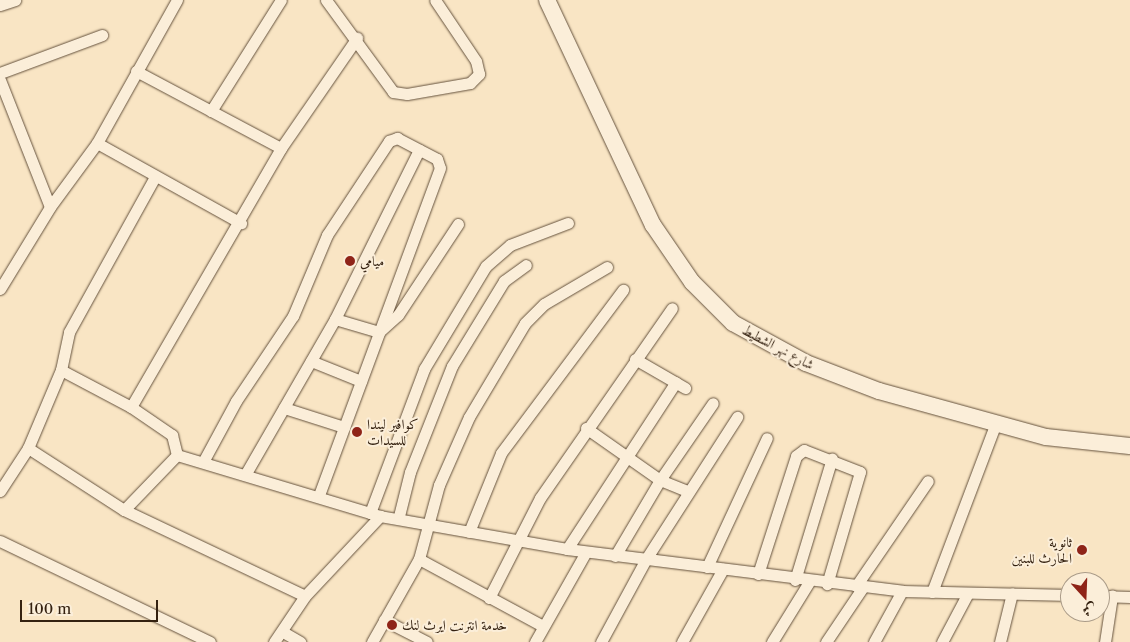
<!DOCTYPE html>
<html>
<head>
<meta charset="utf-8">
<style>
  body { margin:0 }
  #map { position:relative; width:1130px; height:642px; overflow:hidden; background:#f9e5c4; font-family:"Libre Caslon Text",Amiri,serif }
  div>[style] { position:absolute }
  .roads { filter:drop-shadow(0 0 1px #65523d) drop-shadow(0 0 1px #65523d) }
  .minor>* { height:11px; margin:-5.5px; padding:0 5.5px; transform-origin:5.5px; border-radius:5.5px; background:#fbeed9 }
  .secondary>* { height:16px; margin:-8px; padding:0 8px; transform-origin:8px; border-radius:8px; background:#fbeed9 }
  .dots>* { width:14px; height:14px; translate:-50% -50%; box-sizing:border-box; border:2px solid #fbeed9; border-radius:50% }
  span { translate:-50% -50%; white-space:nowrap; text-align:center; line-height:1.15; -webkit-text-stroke:4px #fbeed9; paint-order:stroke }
  .poi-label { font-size:14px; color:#342110 }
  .left { translate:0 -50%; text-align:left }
  .right { translate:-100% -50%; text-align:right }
  .street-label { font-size:14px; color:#342110 }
  .north { position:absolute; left:1060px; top:572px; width:50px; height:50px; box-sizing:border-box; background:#fbeed9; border:1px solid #ab9c89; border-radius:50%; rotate:160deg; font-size:14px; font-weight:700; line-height:20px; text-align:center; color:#342110 }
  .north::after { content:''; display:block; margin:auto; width:18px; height:22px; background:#8f2418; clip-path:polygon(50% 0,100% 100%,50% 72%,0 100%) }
  .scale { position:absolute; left:20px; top:600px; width:138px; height:22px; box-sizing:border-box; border:2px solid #342110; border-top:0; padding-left:6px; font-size:15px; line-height:18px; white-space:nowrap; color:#342110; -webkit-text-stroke:4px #fbeed9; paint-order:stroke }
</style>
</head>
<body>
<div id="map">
  <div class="roads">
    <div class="minor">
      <i style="left:326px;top:0;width:114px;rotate:53.9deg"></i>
      <i style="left:393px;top:92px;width:14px;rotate:8deg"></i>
      <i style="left:407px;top:94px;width:64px;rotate:-9.9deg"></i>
      <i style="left:470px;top:83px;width:13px;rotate:-45deg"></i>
      <i style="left:479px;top:74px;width:13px;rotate:-103deg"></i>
      <i style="left:476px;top:61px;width:73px;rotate:-123.9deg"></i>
      <i style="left:0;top:5px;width:16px;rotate:-18deg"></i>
      <i style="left:136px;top:71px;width:164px;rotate:28deg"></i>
      <i style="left:0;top:73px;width:109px;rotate:-20.4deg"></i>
      <i style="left:0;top:80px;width:136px;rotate:68.5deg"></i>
      <i style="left:211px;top:111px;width:131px;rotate:-57.8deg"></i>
      <i style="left:97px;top:143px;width:165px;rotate:29.1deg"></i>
      <i style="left:0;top:289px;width:96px;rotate:-58.6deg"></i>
      <i style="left:50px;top:207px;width:79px;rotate:-53.7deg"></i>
      <i style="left:97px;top:143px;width:164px;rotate:-60.8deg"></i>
      <i style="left:335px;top:319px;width:46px;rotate:16.5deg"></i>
      <i style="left:379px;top:332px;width:25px;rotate:-42deg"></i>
      <i style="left:398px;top:315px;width:109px;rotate:-56.6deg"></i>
      <i style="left:635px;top:359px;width:58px;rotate:30.1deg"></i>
      <i style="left:311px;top:361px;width:54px;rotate:21.8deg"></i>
      <i style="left:61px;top:370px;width:79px;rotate:27.9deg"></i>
      <i style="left:131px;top:407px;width:50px;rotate:34.3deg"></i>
      <i style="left:172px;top:435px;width:21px;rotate:76deg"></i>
      <i style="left:131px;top:407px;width:299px;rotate:-59.9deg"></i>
      <i style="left:281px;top:148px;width:134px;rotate:-55.4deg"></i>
      <i style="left:284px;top:408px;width:63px;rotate:17.6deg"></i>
      <i style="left:586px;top:428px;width:90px;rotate:35.1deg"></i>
      <i style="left:660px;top:480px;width:29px;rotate:22deg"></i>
      <i style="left:28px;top:448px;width:114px;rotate:32.9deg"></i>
      <i style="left:124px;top:510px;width:200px;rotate:25.4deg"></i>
      <i style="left:177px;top:455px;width:212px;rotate:16.7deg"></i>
      <i style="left:380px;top:516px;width:190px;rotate:10deg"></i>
      <i style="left:567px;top:549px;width:338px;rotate:7.1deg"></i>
      <i style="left:902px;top:591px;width:168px;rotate:1.4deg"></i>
      <i style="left:203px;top:462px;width:69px;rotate:-61.6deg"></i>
      <i style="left:236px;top:401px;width:102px;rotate:-56.2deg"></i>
      <i style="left:293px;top:316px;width:88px;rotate:-67.2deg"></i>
      <i style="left:327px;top:235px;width:113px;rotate:-56.6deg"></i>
      <i style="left:389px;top:141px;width:9px;rotate:-21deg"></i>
      <i style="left:397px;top:138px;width:45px;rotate:27.7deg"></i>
      <i style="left:437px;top:159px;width:9px;rotate:72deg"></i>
      <i style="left:440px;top:168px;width:349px;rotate:110.3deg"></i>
      <i style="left:245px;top:475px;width:180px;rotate:-60deg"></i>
      <i style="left:335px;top:319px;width:189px;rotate:-63.6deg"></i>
      <i style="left:0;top:491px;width:51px;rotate:-56.9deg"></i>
      <i style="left:28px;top:448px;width:85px;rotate:-67.1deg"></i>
      <i style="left:61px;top:370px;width:39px;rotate:-78deg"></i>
      <i style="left:69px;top:332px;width:177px;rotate:-61deg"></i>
      <i style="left:124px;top:510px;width:76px;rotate:-46.1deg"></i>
      <i style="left:370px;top:513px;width:154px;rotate:-69.4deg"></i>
      <i style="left:424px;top:369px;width:120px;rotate:-59deg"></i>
      <i style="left:486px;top:266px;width:32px;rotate:-41deg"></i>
      <i style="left:510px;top:245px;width:62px;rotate:-20.8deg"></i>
      <i style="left:399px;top:516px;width:45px;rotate:-76deg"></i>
      <i style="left:410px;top:472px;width:114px;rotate:-68.4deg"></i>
      <i style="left:452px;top:366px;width:100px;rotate:-58.5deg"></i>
      <i style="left:504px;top:281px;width:27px;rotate:-36deg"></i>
      <i style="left:469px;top:532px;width:85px;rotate:-67.9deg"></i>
      <i style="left:501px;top:453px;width:204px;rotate:-53.2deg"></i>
      <i style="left:0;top:541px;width:233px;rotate:25.7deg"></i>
      <i style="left:567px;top:549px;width:199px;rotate:-56.9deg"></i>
      <i style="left:615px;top:556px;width:88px;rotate:-59.4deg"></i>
      <i style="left:660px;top:480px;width:93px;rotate:-55.5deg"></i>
      <i style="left:419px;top:559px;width:141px;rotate:28.4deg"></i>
      <i style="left:707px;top:567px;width:142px;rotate:-65.1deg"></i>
      <i style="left:758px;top:574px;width:124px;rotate:-72.1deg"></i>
      <i style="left:796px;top:456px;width:10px;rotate:-37deg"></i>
      <i style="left:804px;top:450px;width:60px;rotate:21.4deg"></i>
      <i style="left:860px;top:472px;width:117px;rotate:106.4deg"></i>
      <i style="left:795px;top:580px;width:127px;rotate:-73.1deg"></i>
      <i style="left:856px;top:586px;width:127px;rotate:-55.6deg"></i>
      <i style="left:932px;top:592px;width:181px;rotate:-69.3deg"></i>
      <i style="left:1100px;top:596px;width:30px;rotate:2deg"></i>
      <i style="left:489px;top:598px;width:112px;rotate:-63deg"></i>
      <i style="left:540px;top:498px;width:231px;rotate:-55.2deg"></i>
      <i style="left:384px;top:620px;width:48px;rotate:27.1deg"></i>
      <i style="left:283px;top:632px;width:20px;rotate:30deg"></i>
      <i style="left:274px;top:642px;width:55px;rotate:-56deg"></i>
      <i style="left:305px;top:596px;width:110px;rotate:-46.8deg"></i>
      <i style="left:372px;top:642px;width:95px;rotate:-60.5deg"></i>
      <i style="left:419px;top:559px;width:77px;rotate:-74.9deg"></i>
      <i style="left:439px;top:485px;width:74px;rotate:-66.2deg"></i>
      <i style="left:469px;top:417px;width:109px;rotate:-59.2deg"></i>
      <i style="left:525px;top:323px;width:27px;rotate:-45deg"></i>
      <i style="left:544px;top:304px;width:73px;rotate:-30.4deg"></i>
      <i style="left:535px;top:642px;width:103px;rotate:-60.5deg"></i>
      <i style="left:601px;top:642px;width:94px;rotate:-61.5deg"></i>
      <i style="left:646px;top:559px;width:169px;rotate:-57.3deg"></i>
      <i style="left:682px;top:642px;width:84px;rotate:-60.7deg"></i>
      <i style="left:772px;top:642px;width:70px;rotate:-58.3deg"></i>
      <i style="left:826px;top:642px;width:66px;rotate:-56.1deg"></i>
      <i style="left:874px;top:642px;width:58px;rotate:-61.2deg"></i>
      <i style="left:942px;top:642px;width:55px;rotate:-62deg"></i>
      <i style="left:1000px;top:642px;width:50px;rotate:-76.2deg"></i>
      <i style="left:1105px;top:642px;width:47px;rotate:-81.3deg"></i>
    </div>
    <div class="secondary">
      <i style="left:547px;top:0;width:249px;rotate:64.8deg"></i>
      <i style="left:653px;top:225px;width:69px;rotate:55.6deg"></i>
      <i style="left:692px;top:282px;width:58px;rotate:45deg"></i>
      <i style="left:733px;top:323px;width:83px;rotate:28.7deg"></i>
      <i style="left:806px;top:363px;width:78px;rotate:21deg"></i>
      <i style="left:879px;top:391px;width:173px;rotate:15.4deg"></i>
      <i style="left:1046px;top:437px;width:84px;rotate:6.1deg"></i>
    </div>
  </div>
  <div class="dots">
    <i style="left:350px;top:261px;background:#8f2418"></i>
    <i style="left:357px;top:432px;background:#8f2418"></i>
    <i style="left:1082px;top:550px;background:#8f2418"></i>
    <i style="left:392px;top:625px;background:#8f2418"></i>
  </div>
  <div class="poi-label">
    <span class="left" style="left:360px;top:261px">ميامي</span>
    <span class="left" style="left:367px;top:432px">كوافير ليندا<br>للسيدات</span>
    <span class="right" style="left:1072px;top:550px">ثانوية<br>الحارث للبنين</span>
    <span class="left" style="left:402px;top:625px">خدمة انترنت ايرث لنك</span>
  </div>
  <div class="street-label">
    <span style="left:778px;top:347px;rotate:28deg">شارع نهر الشطيط</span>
  </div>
  <div class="north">ش</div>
  <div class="scale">100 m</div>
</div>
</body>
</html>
